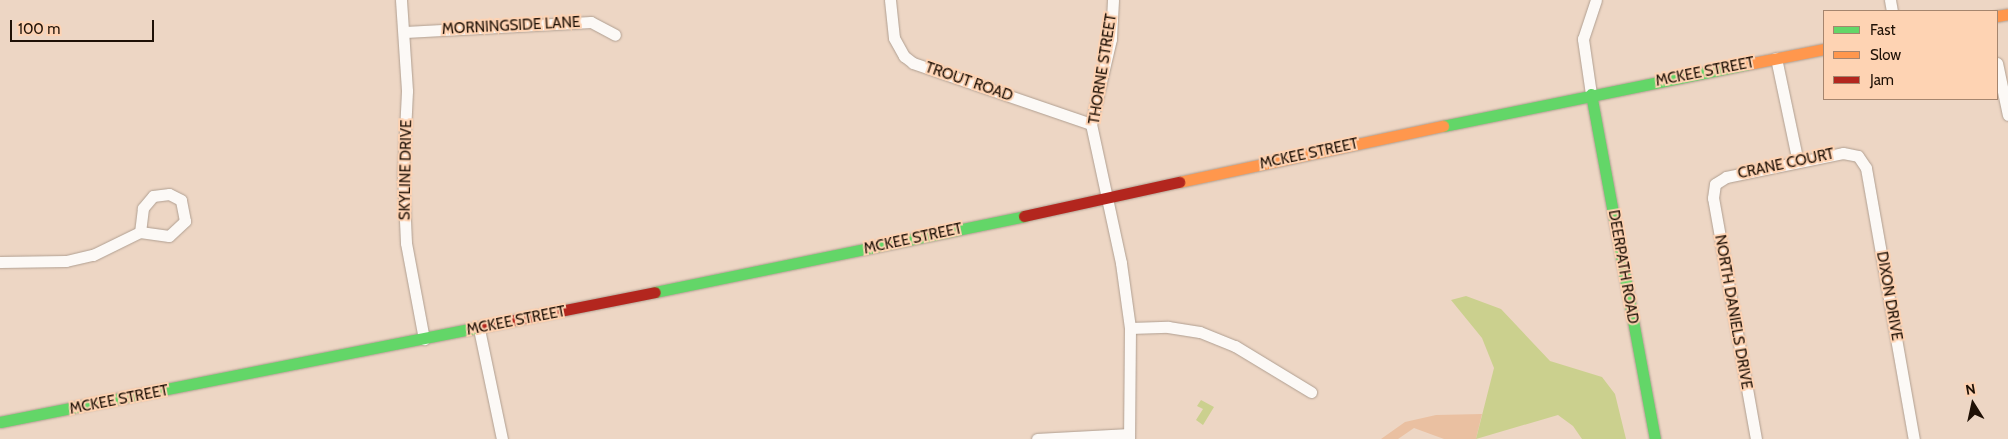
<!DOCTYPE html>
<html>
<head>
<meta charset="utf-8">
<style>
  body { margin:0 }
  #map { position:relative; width:2008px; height:439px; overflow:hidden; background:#edd6c4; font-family:Cabin,sans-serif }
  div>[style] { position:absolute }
  .green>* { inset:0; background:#eac0a1 }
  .water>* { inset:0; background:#cbd08e }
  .roads { filter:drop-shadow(0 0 1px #b09f91) drop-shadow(0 0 1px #b09f91) }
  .street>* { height:11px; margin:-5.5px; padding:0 5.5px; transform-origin:5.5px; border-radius:5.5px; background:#fcf9f6 }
  .fast>* { height:11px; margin:-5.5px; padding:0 5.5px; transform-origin:5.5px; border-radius:5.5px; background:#63d668 }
  .slow>* { height:11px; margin:-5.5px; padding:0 5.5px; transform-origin:5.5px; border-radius:5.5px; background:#ff974d }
  .jam>* { height:11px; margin:-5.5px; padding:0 5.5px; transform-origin:5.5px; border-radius:5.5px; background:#b3261e }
  span { translate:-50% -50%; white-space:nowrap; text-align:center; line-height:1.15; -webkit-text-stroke:4px #fed3b3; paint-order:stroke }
  .street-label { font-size:15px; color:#1f1106 }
  .legend { position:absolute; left:1823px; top:10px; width:175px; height:90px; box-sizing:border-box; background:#fed3b3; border:1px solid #a5856e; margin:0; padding:6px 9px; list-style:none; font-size:15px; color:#1f1106 }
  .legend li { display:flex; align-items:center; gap:10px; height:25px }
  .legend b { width:25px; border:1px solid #a5856e }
  .north { position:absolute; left:1948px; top:379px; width:50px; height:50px; -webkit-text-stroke:4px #fed3b3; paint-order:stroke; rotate:350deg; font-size:14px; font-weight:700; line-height:20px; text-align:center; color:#1f1106 }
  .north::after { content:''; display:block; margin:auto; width:18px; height:22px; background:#1f1106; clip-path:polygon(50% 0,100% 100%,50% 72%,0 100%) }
  .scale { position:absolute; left:10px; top:20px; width:144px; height:22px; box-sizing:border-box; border:2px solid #1f1106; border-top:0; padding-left:6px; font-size:15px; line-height:18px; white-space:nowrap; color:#1f1106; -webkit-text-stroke:4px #fed3b3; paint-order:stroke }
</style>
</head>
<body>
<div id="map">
  <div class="green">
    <i style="clip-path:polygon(1482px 414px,1476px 439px,1444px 439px,1414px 428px,1398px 439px,1381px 439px,1405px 422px,1436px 415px)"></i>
  </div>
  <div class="water">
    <i style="clip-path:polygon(1466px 296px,1501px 309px,1550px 361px,1602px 377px,1615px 394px,1626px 439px,1582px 439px,1573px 426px,1558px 415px,1476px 439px,1494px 368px,1482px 338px,1451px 300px)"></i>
    <i style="clip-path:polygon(1201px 400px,1214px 407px,1203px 425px,1196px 420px,1203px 409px,1197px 406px)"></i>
  </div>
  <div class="roads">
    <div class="street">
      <i style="left:401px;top:0;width:91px;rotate:86.2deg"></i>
      <i style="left:407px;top:91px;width:83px;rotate:92.8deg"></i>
      <i style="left:403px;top:174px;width:69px;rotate:87.5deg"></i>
      <i style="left:406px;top:243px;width:98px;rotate:79.4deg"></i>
      <i style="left:890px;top:0;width:38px;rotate:84deg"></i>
      <i style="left:894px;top:38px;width:21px;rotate:61deg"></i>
      <i style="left:904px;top:56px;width:11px;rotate:38deg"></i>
      <i style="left:913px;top:63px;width:188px;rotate:18.9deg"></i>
      <i style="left:1113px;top:0;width:39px;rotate:93deg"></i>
      <i style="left:1111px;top:39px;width:87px;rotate:103.2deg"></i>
      <i style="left:1091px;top:124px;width:142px;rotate:77.8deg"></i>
      <i style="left:1121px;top:263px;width:66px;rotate:82.1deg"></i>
      <i style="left:1130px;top:328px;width:111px;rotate:90.5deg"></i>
      <i style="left:1890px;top:0;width:11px;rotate:80deg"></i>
      <i style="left:405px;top:32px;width:186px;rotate:-3.1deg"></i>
      <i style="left:591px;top:22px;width:27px;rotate:28deg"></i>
      <i style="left:1776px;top:58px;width:106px;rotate:78.1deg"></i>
      <i style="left:1997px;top:63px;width:53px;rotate:78.1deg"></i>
      <i style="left:1591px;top:94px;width:56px;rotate:-98.3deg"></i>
      <i style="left:1583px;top:39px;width:41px;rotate:-71.6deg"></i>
      <i style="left:0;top:262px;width:66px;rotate:-0.9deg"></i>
      <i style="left:66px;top:261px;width:28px;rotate:-13deg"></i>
      <i style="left:93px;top:255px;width:52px;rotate:-26.1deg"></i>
      <i style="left:140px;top:232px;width:29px;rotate:8deg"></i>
      <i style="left:169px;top:236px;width:22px;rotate:-43deg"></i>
      <i style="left:185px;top:221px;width:21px;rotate:-101deg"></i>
      <i style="left:181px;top:200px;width:13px;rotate:-153deg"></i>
      <i style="left:169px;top:194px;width:16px;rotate:173deg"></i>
      <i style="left:153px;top:196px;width:16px;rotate:130deg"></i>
      <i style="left:143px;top:208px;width:24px;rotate:97deg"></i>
      <i style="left:1130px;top:328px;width:38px;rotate:-2deg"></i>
      <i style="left:1168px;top:327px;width:32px;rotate:9deg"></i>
      <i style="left:1200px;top:332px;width:38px;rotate:22deg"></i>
      <i style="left:1235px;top:346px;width:89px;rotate:31.2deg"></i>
      <i style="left:479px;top:329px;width:112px;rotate:78.2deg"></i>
      <i style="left:1037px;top:439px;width:92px;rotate:-3.1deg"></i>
      <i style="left:1756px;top:439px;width:245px;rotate:-100.1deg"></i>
      <i style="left:1713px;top:198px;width:14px;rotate:-82deg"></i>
      <i style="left:1715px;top:184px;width:13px;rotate:-32deg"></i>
      <i style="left:1726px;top:177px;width:119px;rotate:-11.6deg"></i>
      <i style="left:1843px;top:153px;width:15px;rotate:11deg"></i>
      <i style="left:1858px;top:156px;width:14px;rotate:56deg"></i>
      <i style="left:1866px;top:168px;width:275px;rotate:80deg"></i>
    </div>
    <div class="fast">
      <i style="left:1591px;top:94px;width:351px;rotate:79.5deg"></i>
      <i style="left:1443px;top:126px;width:311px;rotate:-11.5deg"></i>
      <i style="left:655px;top:292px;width:377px;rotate:-11.6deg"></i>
      <i style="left:0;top:422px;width:493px;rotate:-11.2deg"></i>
    </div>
    <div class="slow">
      <i style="left:1997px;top:16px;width:11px;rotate:-10deg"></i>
      <i style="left:1748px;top:64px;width:77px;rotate:-11.2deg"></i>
      <i style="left:1179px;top:182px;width:270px;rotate:-12deg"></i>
    </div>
    <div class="jam">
      <i style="left:1024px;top:216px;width:159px;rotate:-12.4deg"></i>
      <i style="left:484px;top:326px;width:174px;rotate:-11.2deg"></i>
    </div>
  </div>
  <div class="street-label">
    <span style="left:511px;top:26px;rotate:-3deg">MORNINGSIDE LANE</span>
    <span style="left:1103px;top:69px;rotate:-81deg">THORNE STREET</span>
    <span style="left:1705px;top:72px;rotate:-11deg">MCKEE STREET</span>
    <span style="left:969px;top:82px;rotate:19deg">TROUT ROAD</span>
    <span style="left:1309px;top:154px;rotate:-12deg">MCKEE STREET</span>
    <span style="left:1786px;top:164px;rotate:-12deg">CRANE COURT</span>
    <span style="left:406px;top:170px;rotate:-89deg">SKYLINE DRIVE</span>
    <span style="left:913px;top:239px;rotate:-12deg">MCKEE STREET</span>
    <span style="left:1623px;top:267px;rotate:80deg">DEERPATH ROAD</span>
    <span style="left:1889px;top:296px;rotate:80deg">DIXON DRIVE</span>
    <span style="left:1733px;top:312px;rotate:80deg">NORTH DANIELS DRIVE</span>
    <span style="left:516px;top:321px;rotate:-11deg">MCKEE STREET</span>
    <span style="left:119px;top:400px;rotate:-11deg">MCKEE STREET</span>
  </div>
  <ul class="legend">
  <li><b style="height:6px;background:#63d668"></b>Fast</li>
  <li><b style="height:6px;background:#ff974d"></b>Slow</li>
  <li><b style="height:6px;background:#b3261e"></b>Jam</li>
  </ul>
  <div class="north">N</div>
  <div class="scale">100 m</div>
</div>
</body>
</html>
